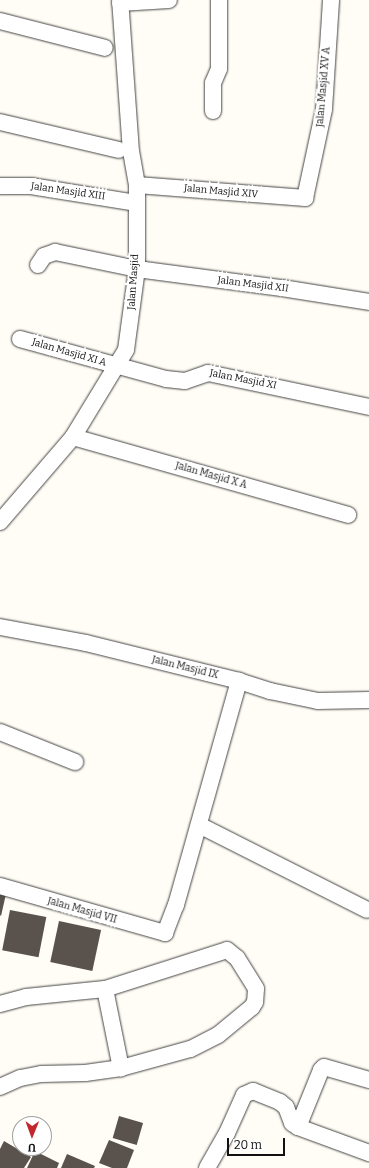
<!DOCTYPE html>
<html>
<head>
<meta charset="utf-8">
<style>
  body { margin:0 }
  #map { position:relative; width:369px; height:1168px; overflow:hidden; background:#fffdf5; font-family:Bitter,serif }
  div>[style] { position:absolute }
  .building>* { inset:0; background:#5a524d; transform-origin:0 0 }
  .roads { filter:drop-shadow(0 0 1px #444) drop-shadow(0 0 1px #444) }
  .street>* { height:16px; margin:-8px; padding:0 8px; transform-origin:8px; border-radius:8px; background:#fff }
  span { translate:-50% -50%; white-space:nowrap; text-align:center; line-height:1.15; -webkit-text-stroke:4px #fff; paint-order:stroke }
  .street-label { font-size:10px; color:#111 }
  .north { position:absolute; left:12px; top:1116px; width:40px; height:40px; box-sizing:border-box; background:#fff; border:1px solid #a0a0a0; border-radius:50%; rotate:181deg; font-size:11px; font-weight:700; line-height:16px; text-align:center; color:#111 }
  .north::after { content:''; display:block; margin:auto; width:14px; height:18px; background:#c4262e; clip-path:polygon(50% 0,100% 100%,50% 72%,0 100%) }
  .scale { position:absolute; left:227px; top:1138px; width:58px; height:18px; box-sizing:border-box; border:2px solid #111; border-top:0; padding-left:5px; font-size:12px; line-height:14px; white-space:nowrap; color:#111; -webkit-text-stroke:3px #fff; paint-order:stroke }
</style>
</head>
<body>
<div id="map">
  <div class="building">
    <i style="clip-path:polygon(0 893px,6px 894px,1px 916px,0 915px)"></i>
    <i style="left:10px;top:910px;width:37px;height:41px;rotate:11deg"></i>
    <i style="left:59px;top:921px;width:43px;height:42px;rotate:12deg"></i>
    <i style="left:119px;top:1116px;width:25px;height:23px;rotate:16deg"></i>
    <i style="clip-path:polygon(109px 1140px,134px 1150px,127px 1168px,112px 1168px,99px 1163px)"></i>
    <i style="clip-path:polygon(4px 1141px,31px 1157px,24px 1168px,0 1168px,0 1149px)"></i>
    <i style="clip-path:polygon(35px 1151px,59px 1163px,57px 1168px,27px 1168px)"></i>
    <i style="clip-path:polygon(67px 1154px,95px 1166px,94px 1168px,61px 1168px)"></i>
  </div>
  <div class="roads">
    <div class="street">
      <i style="left:120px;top:3px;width:49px;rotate:-3.5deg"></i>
      <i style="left:0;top:21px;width:108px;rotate:14.4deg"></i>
      <i style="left:213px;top:111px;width:28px;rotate:-90deg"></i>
      <i style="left:213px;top:83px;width:15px;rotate:-67deg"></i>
      <i style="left:219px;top:69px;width:69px;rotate:-90deg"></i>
      <i style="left:0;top:122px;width:122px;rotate:13.2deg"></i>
      <i style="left:137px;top:185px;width:169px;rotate:4.4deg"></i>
      <i style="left:305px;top:198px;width:91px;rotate:-77.9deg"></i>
      <i style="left:324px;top:109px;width:109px;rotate:-86.3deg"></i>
      <i style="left:0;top:186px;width:31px"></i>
      <i style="left:31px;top:186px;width:106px;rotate:9.2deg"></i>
      <i style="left:38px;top:265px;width:11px;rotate:-56deg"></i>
      <i style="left:44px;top:256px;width:12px;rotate:-20deg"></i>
      <i style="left:55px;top:252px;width:84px;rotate:11.7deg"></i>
      <i style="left:137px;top:269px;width:146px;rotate:7.5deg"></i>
      <i style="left:282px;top:288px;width:88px;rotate:9.1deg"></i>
      <i style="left:20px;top:339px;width:151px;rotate:15.3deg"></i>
      <i style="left:166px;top:379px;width:19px;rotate:6deg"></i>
      <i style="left:185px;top:381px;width:24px;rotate:-19deg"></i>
      <i style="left:208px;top:373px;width:165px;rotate:11.9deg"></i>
      <i style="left:73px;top:437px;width:286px;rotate:15.8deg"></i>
      <i style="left:0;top:522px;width:112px;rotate:-49.3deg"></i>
      <i style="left:73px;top:437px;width:102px;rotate:-58.7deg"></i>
      <i style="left:126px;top:350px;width:82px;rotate:-82.3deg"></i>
      <i style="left:137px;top:269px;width:84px;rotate:-90deg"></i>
      <i style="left:137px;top:185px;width:34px;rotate:-100deg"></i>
      <i style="left:131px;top:152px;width:152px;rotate:-94.1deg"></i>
      <i style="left:0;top:627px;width:87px;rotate:10.5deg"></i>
      <i style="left:86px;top:643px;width:158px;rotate:13.9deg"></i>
      <i style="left:239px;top:681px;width:33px;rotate:18deg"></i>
      <i style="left:270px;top:691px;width:49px;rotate:11.8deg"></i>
      <i style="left:318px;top:701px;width:51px;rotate:-1.1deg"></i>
      <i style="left:0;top:732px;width:81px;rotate:21.8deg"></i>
      <i style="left:199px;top:825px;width:188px;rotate:26.8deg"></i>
      <i style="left:0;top:886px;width:172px;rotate:15.9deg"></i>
      <i style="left:165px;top:933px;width:30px;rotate:-69deg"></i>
      <i style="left:176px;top:905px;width:233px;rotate:-74.3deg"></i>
      <i style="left:105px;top:989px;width:81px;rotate:78.6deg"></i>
      <i style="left:0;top:1004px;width:27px;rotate:-15deg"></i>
      <i style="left:26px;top:997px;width:79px;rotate:-5.8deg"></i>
      <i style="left:105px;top:989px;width:128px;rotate:-17.7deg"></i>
      <i style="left:227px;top:950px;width:13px;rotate:39deg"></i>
      <i style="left:237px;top:958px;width:36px;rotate:58deg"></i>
      <i style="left:256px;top:989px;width:13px;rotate:94deg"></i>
      <i style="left:255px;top:1002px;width:6px;rotate:121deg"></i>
      <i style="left:252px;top:1007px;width:44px;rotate:140.5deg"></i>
      <i style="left:218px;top:1035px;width:31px;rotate:153deg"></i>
      <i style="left:190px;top:1049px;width:72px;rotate:164.6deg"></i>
      <i style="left:121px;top:1068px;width:36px;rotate:172deg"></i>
      <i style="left:85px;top:1073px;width:44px;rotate:178.7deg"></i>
      <i style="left:41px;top:1074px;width:21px;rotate:169deg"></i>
      <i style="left:20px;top:1078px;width:22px;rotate:156deg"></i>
      <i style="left:298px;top:1127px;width:61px;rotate:-68deg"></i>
      <i style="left:321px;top:1070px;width:4px;rotate:-45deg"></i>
      <i style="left:324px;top:1067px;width:47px;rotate:16.1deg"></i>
      <i style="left:207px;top:1168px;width:40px;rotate:-60.3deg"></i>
      <i style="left:227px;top:1133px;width:42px;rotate:-65.9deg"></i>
      <i style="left:244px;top:1095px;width:10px;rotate:-24deg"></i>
      <i style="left:253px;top:1091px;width:29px;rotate:22deg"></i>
      <i style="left:280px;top:1102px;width:8px;rotate:40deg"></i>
      <i style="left:286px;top:1107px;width:17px;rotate:69deg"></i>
      <i style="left:292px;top:1123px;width:7px;rotate:34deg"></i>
      <i style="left:298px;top:1127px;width:76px;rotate:20.1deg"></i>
    </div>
  </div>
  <div class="street-label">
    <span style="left:324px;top:87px;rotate:-85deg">Jalan Masjid XV A</span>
    <span style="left:68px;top:192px;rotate:8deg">Jalan Masjid XIII</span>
    <span style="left:221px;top:192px;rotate:5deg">Jalan Masjid XIV</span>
    <span style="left:134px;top:282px;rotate:-86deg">Jalan Masjid</span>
    <span style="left:253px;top:285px;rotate:7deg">Jalan Masjid XII</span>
    <span style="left:69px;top:353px;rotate:16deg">Jalan Masjid XI A</span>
    <span style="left:243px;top:380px;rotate:11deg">Jalan Masjid XI</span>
    <span style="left:211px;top:476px;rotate:16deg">Jalan Masjid X A</span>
    <span style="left:185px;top:668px;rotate:14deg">Jalan Masjid IX</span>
    <span style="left:82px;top:911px;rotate:16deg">Jalan Masjid VII</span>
  </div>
  <div class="north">U</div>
  <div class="scale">20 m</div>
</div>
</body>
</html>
